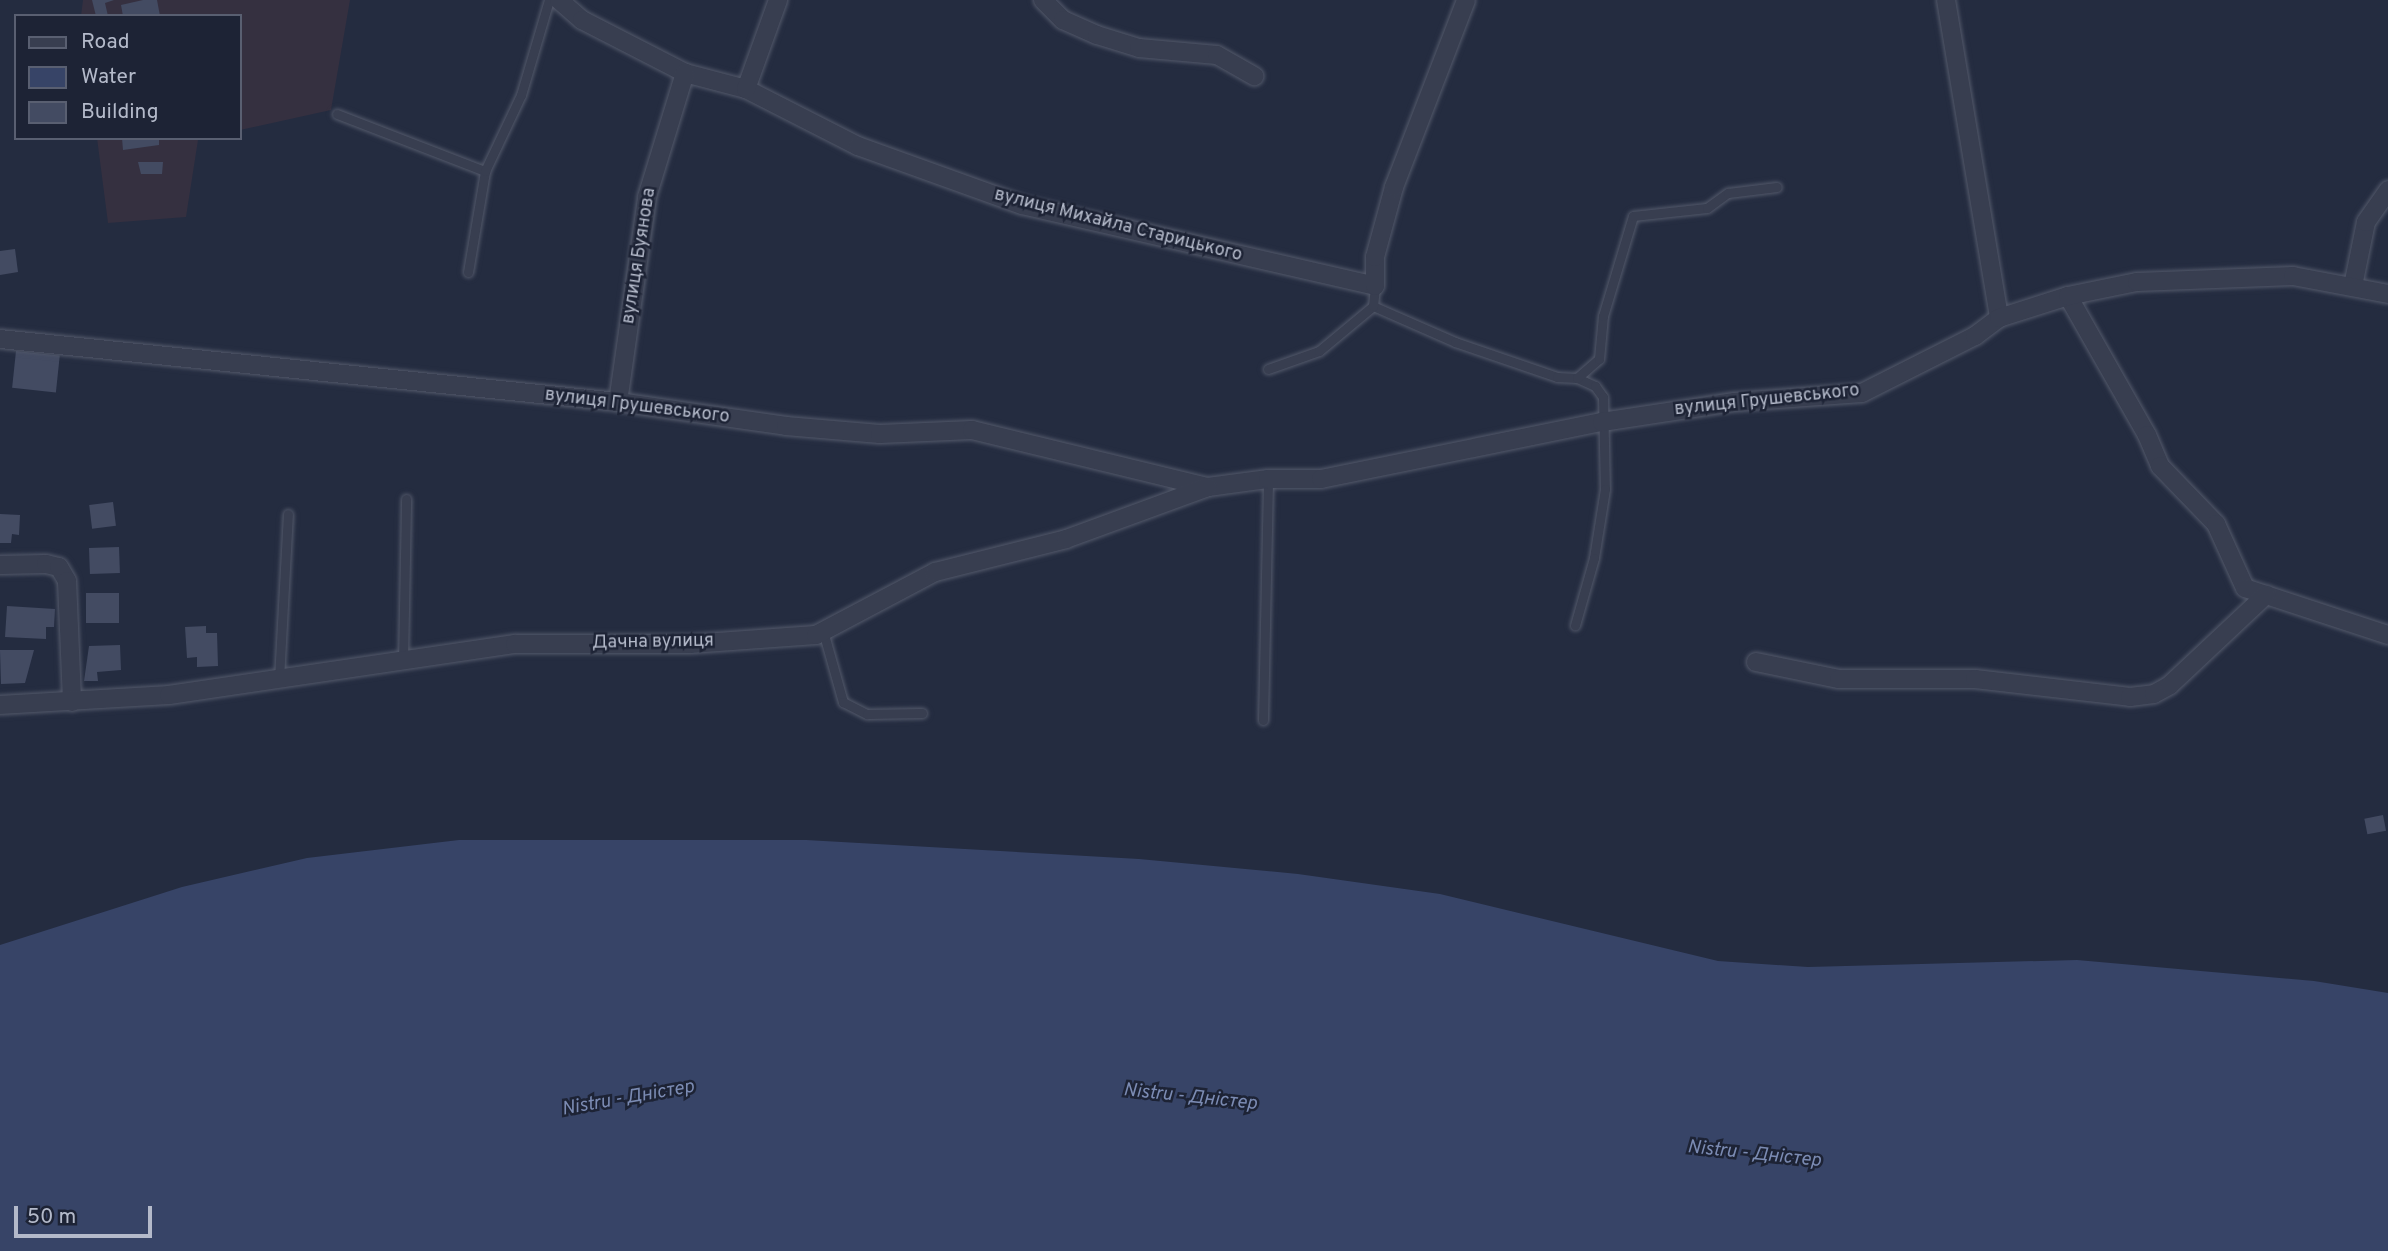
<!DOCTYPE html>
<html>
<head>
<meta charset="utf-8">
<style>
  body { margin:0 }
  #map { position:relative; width:2388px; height:1251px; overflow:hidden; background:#242c40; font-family:Overpass,sans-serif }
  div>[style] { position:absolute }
  .medical>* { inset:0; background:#353040 }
  .water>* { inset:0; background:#374467 }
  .building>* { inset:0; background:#434b62; transform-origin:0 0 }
  .roads { filter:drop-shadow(0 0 2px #53596a) drop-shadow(0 0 2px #53596a) }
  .lane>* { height:9px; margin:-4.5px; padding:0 4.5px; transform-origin:4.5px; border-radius:4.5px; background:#383e50 }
  .street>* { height:18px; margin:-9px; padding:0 9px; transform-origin:9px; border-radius:9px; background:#383e50 }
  span { translate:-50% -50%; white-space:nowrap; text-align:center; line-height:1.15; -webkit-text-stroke:5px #1d2335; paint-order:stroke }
  .street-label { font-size:18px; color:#b4baca }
  .water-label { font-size:19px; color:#7b8bb3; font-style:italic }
  .legend { position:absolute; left:14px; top:14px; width:228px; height:126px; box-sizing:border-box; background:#1d2335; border:2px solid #595f71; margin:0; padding:9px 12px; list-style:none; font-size:21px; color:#b4baca }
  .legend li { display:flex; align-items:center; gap:14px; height:35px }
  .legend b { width:35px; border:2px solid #595f71 }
  .scale { position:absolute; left:14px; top:1206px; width:138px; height:32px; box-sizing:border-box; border:4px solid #b4baca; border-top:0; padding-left:9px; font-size:21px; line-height:24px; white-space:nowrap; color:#b4baca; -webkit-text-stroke:5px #1d2335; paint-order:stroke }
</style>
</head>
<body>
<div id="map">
  <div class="medical">
    <i style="clip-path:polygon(83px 0,350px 0,331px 110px,240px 130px,240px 16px,81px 16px)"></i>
    <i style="clip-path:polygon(97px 138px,202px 138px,198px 140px,186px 217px,108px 223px)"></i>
  </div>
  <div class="water">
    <i style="clip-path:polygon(459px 840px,806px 840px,1139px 859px,1298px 874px,1440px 894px,1718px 961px,1808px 967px,2077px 960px,2314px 981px,2388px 993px,2388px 1251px,0 1251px,0 945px,182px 887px,307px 858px)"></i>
  </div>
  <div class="building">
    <i style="clip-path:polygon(92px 0,114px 0,105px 3px,108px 16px,96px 16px)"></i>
    <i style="clip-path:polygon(143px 0,157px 0,160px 16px,123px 16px,121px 5px)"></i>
    <i style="clip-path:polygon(122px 138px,159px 138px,159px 145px,123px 150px)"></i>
    <i style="clip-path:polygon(138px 162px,163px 162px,162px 174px,141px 174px)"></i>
    <i style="clip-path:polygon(15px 249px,18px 272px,0 275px,0 251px)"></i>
    <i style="left:16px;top:351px;width:44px;height:37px;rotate:6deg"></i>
    <i style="left:113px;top:502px;width:24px;height:24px;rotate:83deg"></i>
    <i style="clip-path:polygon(0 514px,20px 515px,19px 535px,12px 534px,11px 543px,0 543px)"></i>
    <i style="left:119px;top:547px;width:26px;height:30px;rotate:88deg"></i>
    <i style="left:86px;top:593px;width:33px;height:30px"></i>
    <i style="clip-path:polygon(7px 606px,55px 609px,54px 627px,46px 627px,46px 639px,5px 637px)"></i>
    <i style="clip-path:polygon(206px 626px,206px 633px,217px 633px,218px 666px,197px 667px,197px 657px,187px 658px,185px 627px)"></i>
    <i style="clip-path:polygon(120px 645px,121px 670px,97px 672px,98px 681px,84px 681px,89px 646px)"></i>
    <i style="clip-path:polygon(0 650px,34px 650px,25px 683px,1px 684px)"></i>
    <i style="left:2383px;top:815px;width:16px;height:19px;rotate:79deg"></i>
  </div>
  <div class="roads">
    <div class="lane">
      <i style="left:337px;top:114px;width:159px;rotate:21.1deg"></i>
      <i style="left:468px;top:272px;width:102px;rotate:-80.4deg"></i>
      <i style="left:485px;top:171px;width:84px;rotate:-64.7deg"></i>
      <i style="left:521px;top:95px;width:99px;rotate:-73.6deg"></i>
      <i style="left:1373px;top:306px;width:90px;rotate:23.7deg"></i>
      <i style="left:1455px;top:342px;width:108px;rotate:18.9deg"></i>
      <i style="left:1557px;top:377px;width:20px;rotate:3deg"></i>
      <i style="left:1577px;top:378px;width:20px;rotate:24deg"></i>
      <i style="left:1595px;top:386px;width:14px;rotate:54deg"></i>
      <i style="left:1603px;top:397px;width:92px;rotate:88.8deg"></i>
      <i style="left:1605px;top:489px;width:70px;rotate:99.1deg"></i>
      <i style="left:1594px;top:558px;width:70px;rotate:105.8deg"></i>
      <i style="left:1268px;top:369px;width:54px;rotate:-19.4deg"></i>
      <i style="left:1319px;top:351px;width:70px;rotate:-39.8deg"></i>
      <i style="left:1373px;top:306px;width:20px;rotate:-84deg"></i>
      <i style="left:1577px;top:378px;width:29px;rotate:-41deg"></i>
      <i style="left:1599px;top:359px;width:43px;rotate:-84.7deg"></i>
      <i style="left:1603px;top:316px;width:104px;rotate:-73.3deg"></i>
      <i style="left:1633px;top:216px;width:74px;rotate:-6.2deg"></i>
      <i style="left:1707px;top:208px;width:26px;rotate:-36deg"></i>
      <i style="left:1728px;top:193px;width:49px;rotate:-7deg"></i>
      <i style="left:823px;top:631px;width:74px;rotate:74.3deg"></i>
      <i style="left:843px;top:702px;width:27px;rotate:27deg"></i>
      <i style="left:867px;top:714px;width:55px;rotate:-1deg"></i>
      <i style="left:403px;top:661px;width:162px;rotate:-88.9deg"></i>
      <i style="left:279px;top:679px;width:165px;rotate:-86.9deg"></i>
      <i style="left:1263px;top:720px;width:241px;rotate:-88.8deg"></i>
    </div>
    <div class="street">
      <i style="left:559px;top:0;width:30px;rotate:41deg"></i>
      <i style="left:582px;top:20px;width:116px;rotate:27.2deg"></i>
      <i style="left:685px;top:73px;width:63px;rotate:14.7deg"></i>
      <i style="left:746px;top:89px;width:126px;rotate:27deg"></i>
      <i style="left:858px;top:146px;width:174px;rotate:19.8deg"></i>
      <i style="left:1022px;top:205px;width:362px;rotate:12.9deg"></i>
      <i style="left:1375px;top:286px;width:29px;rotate:-90deg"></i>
      <i style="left:1375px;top:257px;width:73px;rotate:-74.8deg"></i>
      <i style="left:1394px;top:187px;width:200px;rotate:-68.9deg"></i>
      <i style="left:1043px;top:0;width:28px;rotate:45deg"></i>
      <i style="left:1063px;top:20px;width:37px;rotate:24deg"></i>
      <i style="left:1097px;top:35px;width:44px;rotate:17.2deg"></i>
      <i style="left:1139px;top:48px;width:78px;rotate:5.1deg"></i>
      <i style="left:1217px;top:55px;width:43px;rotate:29.6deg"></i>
      <i style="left:1946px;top:0;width:322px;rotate:80.5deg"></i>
      <i style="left:746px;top:89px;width:95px;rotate:-70.2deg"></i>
      <i style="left:2353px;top:286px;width:65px;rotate:-78.5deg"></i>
      <i style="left:2366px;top:222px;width:39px;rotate:-55deg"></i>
      <i style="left:2068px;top:296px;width:160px;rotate:60.4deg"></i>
      <i style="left:2147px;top:435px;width:34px;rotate:67deg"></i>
      <i style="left:2160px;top:466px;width:81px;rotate:46deg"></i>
      <i style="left:2216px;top:524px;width:70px;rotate:65.6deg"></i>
      <i style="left:2245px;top:588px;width:151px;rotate:18.2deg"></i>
      <i style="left:0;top:339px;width:621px;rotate:5.82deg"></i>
      <i style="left:618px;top:402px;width:170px;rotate:8.1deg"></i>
      <i style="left:786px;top:426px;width:94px;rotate:4.9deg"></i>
      <i style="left:880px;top:434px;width:92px;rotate:-2.5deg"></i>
      <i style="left:972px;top:430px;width:243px;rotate:13.6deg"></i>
      <i style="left:1208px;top:487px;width:61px;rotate:-7.6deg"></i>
      <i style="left:1268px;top:479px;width:53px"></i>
      <i style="left:1321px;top:479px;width:287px;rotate:-11.5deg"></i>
      <i style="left:1602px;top:422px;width:134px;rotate:-8.6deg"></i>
      <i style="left:1735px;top:402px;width:127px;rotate:-4.1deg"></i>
      <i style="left:1862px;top:393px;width:127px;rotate:-26.8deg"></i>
      <i style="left:1975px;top:336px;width:30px;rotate:-37deg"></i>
      <i style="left:1999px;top:318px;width:72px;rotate:-17.7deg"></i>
      <i style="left:2068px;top:296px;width:70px;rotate:-11.5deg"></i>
      <i style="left:2137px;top:282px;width:156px;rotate:-2.2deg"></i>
      <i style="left:2293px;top:276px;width:97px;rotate:10.7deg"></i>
      <i style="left:618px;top:402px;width:207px;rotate:-81.9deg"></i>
      <i style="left:647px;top:197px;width:130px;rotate:-73deg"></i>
      <i style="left:0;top:565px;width:46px;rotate:-1.2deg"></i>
      <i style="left:46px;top:564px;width:13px;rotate:13deg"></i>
      <i style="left:59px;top:567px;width:16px;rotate:60deg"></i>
      <i style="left:67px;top:581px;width:121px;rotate:87.6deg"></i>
      <i style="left:1756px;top:662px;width:85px;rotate:11.6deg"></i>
      <i style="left:1839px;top:679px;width:136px"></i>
      <i style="left:1975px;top:679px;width:156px;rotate:6.6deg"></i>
      <i style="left:2130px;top:697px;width:24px;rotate:-7deg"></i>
      <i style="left:2154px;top:694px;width:18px;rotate:-29deg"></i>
      <i style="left:2170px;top:685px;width:132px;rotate:-43.2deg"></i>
      <i style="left:0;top:705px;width:169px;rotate:-3.4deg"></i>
      <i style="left:169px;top:695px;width:350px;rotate:-8.4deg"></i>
      <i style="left:515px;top:644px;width:175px"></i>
      <i style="left:690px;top:644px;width:126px;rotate:-4.1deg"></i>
      <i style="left:816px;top:635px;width:135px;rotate:-27.9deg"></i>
      <i style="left:935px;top:572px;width:135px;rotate:-14.1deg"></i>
      <i style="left:1066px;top:539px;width:151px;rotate:-20.1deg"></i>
    </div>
  </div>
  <div class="street-label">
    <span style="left:1118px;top:226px;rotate:14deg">вулиця Михайла Старицького</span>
    <span style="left:640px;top:256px;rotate:-81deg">вулиця Буянова</span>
    <span style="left:1767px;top:401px;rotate:-6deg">вулиця Грушевського</span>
    <span style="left:637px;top:407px;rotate:7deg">вулиця Грушевського</span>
    <span style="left:653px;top:643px;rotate:-1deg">Дачна вулиця</span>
  </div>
  <div class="water-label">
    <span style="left:1190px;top:1098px;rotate:6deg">Nistru - Дністер</span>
    <span style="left:628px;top:1099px;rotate:-10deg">Nistru - Дністер</span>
    <span style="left:1754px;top:1155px;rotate:6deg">Nistru - Дністер</span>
  </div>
  <ul class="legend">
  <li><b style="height:9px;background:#383e50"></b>Road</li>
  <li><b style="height:19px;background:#374467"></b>Water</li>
  <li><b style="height:19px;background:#434b62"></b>Building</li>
  </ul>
  <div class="scale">50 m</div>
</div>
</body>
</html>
